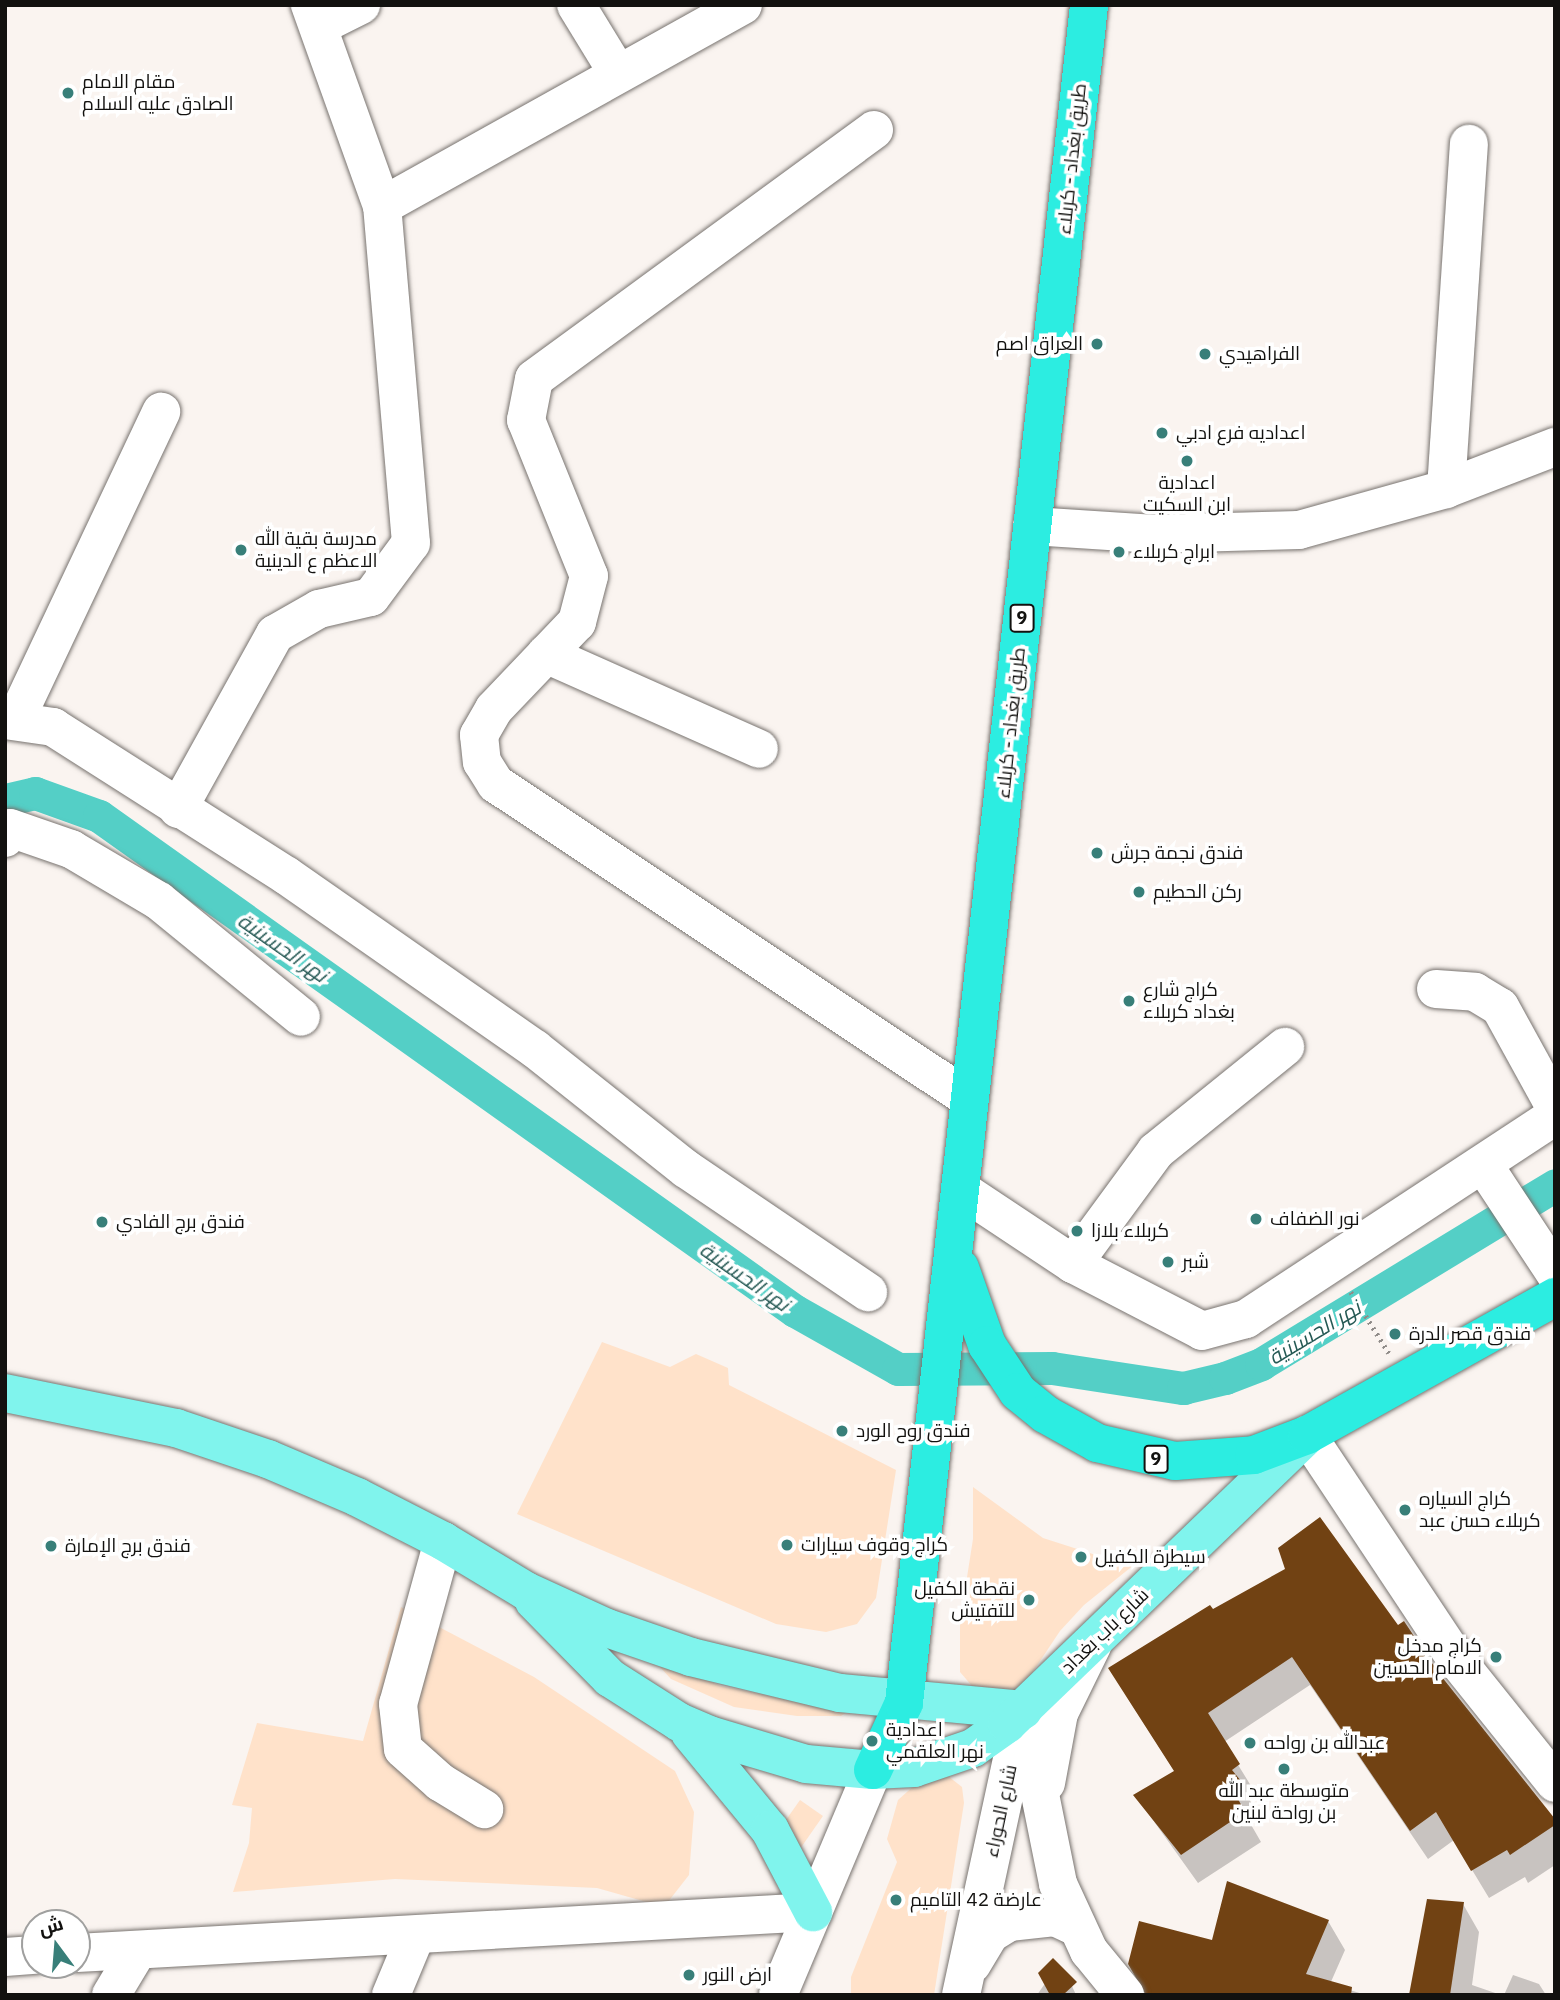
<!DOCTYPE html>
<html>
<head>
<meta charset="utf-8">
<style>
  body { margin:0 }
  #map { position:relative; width:1560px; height:2000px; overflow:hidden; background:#faf4f0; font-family:"IBM Plex Sans",Cairo,sans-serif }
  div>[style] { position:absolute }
  .green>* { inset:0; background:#ffe2ca; transform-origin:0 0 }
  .shadow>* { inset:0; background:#0003 }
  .canal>* { height:33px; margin:-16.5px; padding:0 16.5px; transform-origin:16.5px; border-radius:16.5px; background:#54cfc6 }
  .building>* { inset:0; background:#714213 }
  .path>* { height:4.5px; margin-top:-2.25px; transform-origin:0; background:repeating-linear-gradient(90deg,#908c89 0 2px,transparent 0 7px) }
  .roads { filter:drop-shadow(0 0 2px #78736f) drop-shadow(0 0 2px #78736f) }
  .minor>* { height:38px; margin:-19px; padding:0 19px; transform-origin:19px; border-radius:19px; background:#fff }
  .major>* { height:38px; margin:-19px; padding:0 19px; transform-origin:19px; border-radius:19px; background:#80f4ed }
  .highway>* { height:38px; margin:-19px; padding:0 19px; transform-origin:19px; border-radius:19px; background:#2cede1 }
  .dots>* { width:19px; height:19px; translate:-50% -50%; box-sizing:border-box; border:4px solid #fff; border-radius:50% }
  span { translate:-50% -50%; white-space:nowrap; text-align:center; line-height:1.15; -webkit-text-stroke:7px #fff; paint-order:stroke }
  .shield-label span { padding:2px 5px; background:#fff; border:2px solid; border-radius:5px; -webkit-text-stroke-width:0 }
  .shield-label { font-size:18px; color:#12110f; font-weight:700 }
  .poi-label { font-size:19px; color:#12110f }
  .left { translate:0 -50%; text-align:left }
  .right { translate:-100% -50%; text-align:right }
  .street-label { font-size:19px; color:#12110f }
  .water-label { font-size:21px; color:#255954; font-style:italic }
  .frame { position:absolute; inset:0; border:7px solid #12110f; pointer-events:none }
  .north { position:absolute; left:21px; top:1909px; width:70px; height:70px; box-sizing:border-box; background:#fff; border:2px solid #a0a09f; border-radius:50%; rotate:344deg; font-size:19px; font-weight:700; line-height:28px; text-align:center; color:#12110f }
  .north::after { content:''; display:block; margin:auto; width:24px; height:32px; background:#387f79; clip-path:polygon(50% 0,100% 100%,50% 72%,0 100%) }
</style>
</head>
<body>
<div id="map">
  <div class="green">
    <i style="clip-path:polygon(602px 1342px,670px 1367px,696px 1354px,728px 1368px,729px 1385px,896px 1470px,876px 1598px,857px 1624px,826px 1632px,776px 1624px,517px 1514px)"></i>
    <i style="clip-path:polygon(973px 1487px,1043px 1538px,1099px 1556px,1145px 1556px,1084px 1605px,1060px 1631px,1026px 1682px,1004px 1699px,978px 1693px,960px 1672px,960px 1622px,973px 1539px)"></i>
    <i style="clip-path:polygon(401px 1607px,534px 1677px,675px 1771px,694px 1812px,689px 1875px,664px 1907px,597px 1888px,395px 1879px,233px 1892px,249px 1843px,252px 1808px,232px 1805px,257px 1723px,363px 1741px)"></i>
    <i style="clip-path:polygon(662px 1661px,721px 1686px,847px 1712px,841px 1716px,797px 1716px,734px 1707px,671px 1679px,659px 1666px)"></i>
    <i style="clip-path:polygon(948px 1776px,962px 1787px,964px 1803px,934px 1995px,851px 1995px,851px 1977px,897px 1862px,887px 1839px,898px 1800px,917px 1783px)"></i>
    <i style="left:800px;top:1800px;width:28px;height:41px;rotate:35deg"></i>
  </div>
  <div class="shadow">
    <i style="clip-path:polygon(1398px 1627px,1555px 1822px,1555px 1865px,1528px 1883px,1525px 1877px,1489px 1898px,1454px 1840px,1428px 1859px,1310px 1685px,1224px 1742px,1256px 1794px,1249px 1799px,1256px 1811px,1246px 1816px,1261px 1842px,1198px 1883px,1135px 1795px,1175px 1772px,1127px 1697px)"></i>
    <i style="clip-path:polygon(1463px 1904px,1479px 1932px,1472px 1985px,1501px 1995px,1411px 1995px)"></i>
    <i style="clip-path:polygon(1328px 1921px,1345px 1950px,1330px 1984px,1366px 1995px,1148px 1995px,1213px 1942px)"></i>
    <i style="clip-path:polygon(1055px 1969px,1072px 1986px,1076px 1995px,1037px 1995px)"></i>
    <i style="clip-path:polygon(1513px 1975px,1539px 1984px,1546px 1995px,1504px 1995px)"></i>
  </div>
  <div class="canal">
    <i style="left:5px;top:800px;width:31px;rotate:-13deg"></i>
    <i style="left:35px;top:793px;width:68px;rotate:19.8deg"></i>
    <i style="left:99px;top:816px;width:854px;rotate:35.42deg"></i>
    <i style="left:795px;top:1311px;width:118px;rotate:29.4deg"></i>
    <i style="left:898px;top:1369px;width:154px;rotate:-0.4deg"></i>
    <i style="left:1052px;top:1368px;width:133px;rotate:8.7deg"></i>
    <i style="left:1183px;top:1388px;width:43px;rotate:-13.4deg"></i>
    <i style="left:1225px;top:1378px;width:39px;rotate:-21deg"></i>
    <i style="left:1261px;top:1364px;width:344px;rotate:-31.3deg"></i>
  </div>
  <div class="building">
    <i style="clip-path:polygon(1320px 1517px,1398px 1625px,1404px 1621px,1438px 1672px,1555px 1819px,1555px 1825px,1510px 1855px,1507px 1850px,1471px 1871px,1436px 1812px,1410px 1831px,1292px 1657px,1208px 1713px,1240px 1764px,1232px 1770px,1241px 1781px,1231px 1786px,1245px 1812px,1181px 1855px,1133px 1795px,1174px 1771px,1108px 1668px,1210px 1605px,1213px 1609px,1285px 1569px,1278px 1548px)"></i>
    <i style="clip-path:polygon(1227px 1881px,1329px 1920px,1306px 1974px,1352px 1987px,1351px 1995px,1146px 1995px,1128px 1964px,1139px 1921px,1212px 1940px)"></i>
    <i style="clip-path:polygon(1427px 1899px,1464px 1902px,1450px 1995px,1409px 1995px)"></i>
    <i style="clip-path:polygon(1053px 1958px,1077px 1982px,1063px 1995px,1050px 1995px,1038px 1973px)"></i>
  </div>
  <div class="path">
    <i style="left:1351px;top:1292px;width:72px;rotate:58.1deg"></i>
  </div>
  <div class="roads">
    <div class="minor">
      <i style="left:576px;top:5px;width:79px;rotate:58.5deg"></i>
      <i style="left:319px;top:26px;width:47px;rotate:-26.6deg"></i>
      <i style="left:874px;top:130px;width:421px;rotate:143.8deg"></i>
      <i style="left:534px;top:379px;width:42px;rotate:101deg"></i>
      <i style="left:526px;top:420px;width:168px;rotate:68deg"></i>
      <i style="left:589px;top:576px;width:48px;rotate:104.6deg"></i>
      <i style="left:577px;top:622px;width:120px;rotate:133.7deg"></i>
      <i style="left:494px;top:709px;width:30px;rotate:120deg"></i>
      <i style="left:479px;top:735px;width:27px;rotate:84deg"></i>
      <i style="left:482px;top:762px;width:26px;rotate:58deg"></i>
      <i style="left:496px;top:784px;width:568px;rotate:33.66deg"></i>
      <i style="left:382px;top:206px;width:413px;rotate:-29.1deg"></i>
      <i style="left:1446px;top:489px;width:346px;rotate:-86.2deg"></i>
      <i style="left:1032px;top:526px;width:123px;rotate:3.7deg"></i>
      <i style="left:1155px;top:534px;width:144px;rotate:-1.6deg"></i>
      <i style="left:1299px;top:530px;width:153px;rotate:-15.6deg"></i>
      <i style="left:1446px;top:489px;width:117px;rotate:-21.1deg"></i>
      <i style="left:546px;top:654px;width:233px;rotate:24deg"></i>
      <i style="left:16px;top:719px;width:340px;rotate:-64.7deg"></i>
      <i style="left:5px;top:720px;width:49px;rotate:8.3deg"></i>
      <i style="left:53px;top:727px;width:277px;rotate:32.5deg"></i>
      <i style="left:287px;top:876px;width:302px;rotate:34.9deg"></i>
      <i style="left:535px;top:1049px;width:193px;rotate:38.5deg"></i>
      <i style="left:686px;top:1169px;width:220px;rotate:34.1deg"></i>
      <i style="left:178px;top:809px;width:200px;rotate:-61deg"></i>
      <i style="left:275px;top:634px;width:51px;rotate:-29.6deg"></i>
      <i style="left:319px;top:609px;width:53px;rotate:-13deg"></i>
      <i style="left:371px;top:597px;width:67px;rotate:-53.5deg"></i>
      <i style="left:411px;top:543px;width:338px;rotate:-94.9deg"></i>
      <i style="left:382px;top:206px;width:214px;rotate:-109.7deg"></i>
      <i style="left:5px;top:838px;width:11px;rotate:-63deg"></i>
      <i style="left:10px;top:828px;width:65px;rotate:19deg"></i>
      <i style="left:71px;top:849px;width:102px;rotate:30.6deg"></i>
      <i style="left:159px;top:901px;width:183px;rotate:39.2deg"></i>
      <i style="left:1436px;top:989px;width:39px;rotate:4deg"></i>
      <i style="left:1475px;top:992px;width:29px;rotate:31deg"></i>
      <i style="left:1500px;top:1007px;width:114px;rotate:61.2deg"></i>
      <i style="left:1483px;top:1164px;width:131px;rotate:56.6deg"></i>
      <i style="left:960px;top:1189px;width:136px;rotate:33.6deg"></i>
      <i style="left:1073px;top:1264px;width:145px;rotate:27.4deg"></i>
      <i style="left:1202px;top:1331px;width:46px;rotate:-15.3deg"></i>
      <i style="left:1246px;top:1319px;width:370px;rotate:-33.3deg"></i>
      <i style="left:1073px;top:1264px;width:140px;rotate:-53.7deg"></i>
      <i style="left:1156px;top:1151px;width:166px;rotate:-38.9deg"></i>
      <i style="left:1307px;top:1435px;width:268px;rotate:56.4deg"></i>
      <i style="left:1455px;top:1658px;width:160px;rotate:51.3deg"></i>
      <i style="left:443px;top:1541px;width:169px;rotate:105.4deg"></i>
      <i style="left:398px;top:1704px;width:45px;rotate:83.7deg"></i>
      <i style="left:403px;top:1749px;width:50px;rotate:41.7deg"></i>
      <i style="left:440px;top:1782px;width:52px;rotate:31.5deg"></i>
      <i style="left:1023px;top:1710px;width:177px;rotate:78.6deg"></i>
      <i style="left:1058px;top:1884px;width:74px;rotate:65.2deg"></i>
      <i style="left:1089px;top:1951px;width:57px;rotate:50.7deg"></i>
      <i style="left:1046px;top:1783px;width:71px;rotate:-79.5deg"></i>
      <i style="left:1059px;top:1713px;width:75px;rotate:-63.8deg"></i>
      <i style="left:77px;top:1953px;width:737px;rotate:-3.19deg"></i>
      <i style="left:5px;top:1957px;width:30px;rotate:-4deg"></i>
      <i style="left:972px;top:1964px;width:35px;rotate:-59deg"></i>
      <i style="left:990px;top:1934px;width:22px;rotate:-32deg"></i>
      <i style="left:1009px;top:1922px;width:46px;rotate:-6.2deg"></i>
      <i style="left:1055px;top:1917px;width:23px;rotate:25deg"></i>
      <i style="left:111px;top:1995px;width:52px;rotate:-59deg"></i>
      <i style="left:391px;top:1995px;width:65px;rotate:-67.4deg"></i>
      <i style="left:778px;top:1995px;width:244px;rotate:-67.1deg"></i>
      <i style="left:961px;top:1995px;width:275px;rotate:-77.8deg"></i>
    </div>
    <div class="major">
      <i style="left:5px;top:1393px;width:175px;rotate:11.6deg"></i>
      <i style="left:176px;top:1428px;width:97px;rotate:18.6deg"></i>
      <i style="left:268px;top:1459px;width:97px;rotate:23.1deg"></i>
      <i style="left:357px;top:1497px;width:97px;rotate:27.1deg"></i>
      <i style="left:443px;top:1541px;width:97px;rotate:31.1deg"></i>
      <i style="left:526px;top:1591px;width:89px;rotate:24.6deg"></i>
      <i style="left:607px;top:1628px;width:89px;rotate:19deg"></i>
      <i style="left:691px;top:1657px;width:153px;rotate:13.6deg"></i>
      <i style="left:840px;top:1693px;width:184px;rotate:5.3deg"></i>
      <i style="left:534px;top:1601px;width:108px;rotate:45.4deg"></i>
      <i style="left:610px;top:1678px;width:82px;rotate:32.5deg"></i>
      <i style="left:679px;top:1722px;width:33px;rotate:23deg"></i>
      <i style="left:709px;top:1735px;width:101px;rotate:16.6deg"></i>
      <i style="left:806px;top:1764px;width:67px;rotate:5.1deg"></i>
      <i style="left:873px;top:1770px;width:41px;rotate:-2.8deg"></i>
      <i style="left:914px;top:1768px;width:62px;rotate:-18.7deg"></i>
      <i style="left:973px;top:1748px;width:42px;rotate:-35.2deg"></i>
      <i style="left:1007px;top:1724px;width:417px;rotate:-43.9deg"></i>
      <i style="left:690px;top:1733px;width:126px;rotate:50.5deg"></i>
      <i style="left:770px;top:1830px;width:93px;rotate:62.3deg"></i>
    </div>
    <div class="highway">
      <i style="left:960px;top:1268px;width:82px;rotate:70.7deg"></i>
      <i style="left:987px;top:1345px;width:56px;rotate:56.6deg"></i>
      <i style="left:1018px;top:1392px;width:35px;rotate:39deg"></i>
      <i style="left:1045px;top:1414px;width:60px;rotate:29.1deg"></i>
      <i style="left:1097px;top:1443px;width:80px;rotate:13deg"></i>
      <i style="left:1175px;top:1461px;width:79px;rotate:-4.3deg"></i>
      <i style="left:1254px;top:1455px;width:57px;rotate:-20.7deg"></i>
      <i style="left:1307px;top:1435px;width:284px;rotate:-29.1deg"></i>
      <i style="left:873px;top:1770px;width:74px;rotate:-65.2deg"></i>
      <i style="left:904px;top:1703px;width:1708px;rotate:-83.78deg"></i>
    </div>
  </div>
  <div class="dots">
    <i style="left:68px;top:93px;background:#387f79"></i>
    <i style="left:1097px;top:344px;background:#387f79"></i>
    <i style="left:1205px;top:354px;background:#387f79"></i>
    <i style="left:1162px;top:433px;background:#387f79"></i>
    <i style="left:1187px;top:461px;background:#387f79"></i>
    <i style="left:241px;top:550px;background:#387f79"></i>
    <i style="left:1119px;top:552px;background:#387f79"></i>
    <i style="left:1097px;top:853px;background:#387f79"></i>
    <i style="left:1139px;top:892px;background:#387f79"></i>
    <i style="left:1129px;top:1001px;background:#387f79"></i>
    <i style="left:1256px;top:1219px;background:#387f79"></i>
    <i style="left:102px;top:1222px;background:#387f79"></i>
    <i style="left:1077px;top:1231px;background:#387f79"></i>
    <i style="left:1168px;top:1262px;background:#387f79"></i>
    <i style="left:1395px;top:1334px;background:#387f79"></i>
    <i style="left:842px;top:1431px;background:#387f79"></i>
    <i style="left:1405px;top:1510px;background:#387f79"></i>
    <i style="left:787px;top:1545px;background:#387f79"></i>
    <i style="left:51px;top:1546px;background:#387f79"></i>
    <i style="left:1081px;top:1557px;background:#387f79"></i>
    <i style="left:1029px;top:1600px;background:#387f79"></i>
    <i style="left:1496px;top:1657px;background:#387f79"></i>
    <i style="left:872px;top:1741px;background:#387f79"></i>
    <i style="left:1250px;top:1743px;background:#387f79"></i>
    <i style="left:1284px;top:1769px;background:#387f79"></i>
    <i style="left:896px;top:1900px;background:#387f79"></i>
    <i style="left:689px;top:1975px;background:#387f79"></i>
  </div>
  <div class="shield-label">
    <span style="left:1022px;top:618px">9</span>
    <span style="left:1156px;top:1459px">9</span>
  </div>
  <div class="poi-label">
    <span class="left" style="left:82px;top:93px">مقام الامام<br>الصادق عليه السلام</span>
    <span class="right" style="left:1083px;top:344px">العراق اصم</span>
    <span class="left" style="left:1219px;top:354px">الفراهيدي</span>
    <span class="left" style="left:1176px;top:433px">اعداديه فرع ادبي</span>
    <span style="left:1187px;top:494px">اعدادية<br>ابن السكيت</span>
    <span class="left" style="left:255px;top:550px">مدرسة بقية الله<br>الاعظم ع الدينية</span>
    <span class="left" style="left:1133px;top:552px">ابراج كربلاء</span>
    <span class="left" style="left:1111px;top:853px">فندق نجمة جرش</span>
    <span class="left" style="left:1153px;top:892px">ركن الحطيم</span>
    <span class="left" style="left:1143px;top:1001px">كراج شارع<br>بغداد كربلاء</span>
    <span class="left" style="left:1270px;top:1219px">نور الضفاف</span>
    <span class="left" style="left:116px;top:1222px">فندق برج الفادي</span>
    <span class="left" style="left:1091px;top:1231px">كربلاء بلازا</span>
    <span class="left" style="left:1182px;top:1262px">شبر</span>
    <span class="left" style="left:1409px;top:1334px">فندق قصر الدرة</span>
    <span class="left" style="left:856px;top:1431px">فندق روح الورد</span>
    <span class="left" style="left:1419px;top:1510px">كراج السياره<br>كربلاء حسن عبد</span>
    <span class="left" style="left:801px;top:1545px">كراج وقوف سيارات</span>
    <span class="left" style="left:65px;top:1546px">فندق برج الإمارة</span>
    <span class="left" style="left:1095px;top:1557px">سيطرة الكفيل</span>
    <span class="right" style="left:1015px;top:1600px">نقطة الكفيل<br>للتفتيش</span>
    <span class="right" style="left:1482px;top:1657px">كراج مدخل<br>الامام الحسين</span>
    <span class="left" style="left:886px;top:1741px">اعدادية<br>نهر العلقمي</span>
    <span class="left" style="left:1264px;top:1743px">عبدالله بن رواحه</span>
    <span style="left:1284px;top:1802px">متوسطة عبد الله<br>بن رواحة لبنين</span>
    <span class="left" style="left:910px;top:1900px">عارضة 42 التاميم</span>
    <span class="left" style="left:703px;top:1975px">ارض النور</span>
  </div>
  <div class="street-label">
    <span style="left:1072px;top:159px;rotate:-84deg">طريق بغداد - كربلاء</span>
    <span style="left:1011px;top:723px;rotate:-84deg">طريق بغداد - كربلاء</span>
    <span style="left:1105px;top:1631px;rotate:-44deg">شارع باب بغداد</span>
    <span style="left:1001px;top:1811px;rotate:-78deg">شارع الحوراء</span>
  </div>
  <div class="water-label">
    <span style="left:283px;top:947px;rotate:35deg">نهر الحسينية</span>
    <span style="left:745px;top:1276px;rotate:35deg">نهر الحسينية</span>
    <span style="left:1314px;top:1332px;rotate:-31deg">نهر الحسينية</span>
  </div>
  <div class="frame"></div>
  <div class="north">ش</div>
</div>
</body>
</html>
